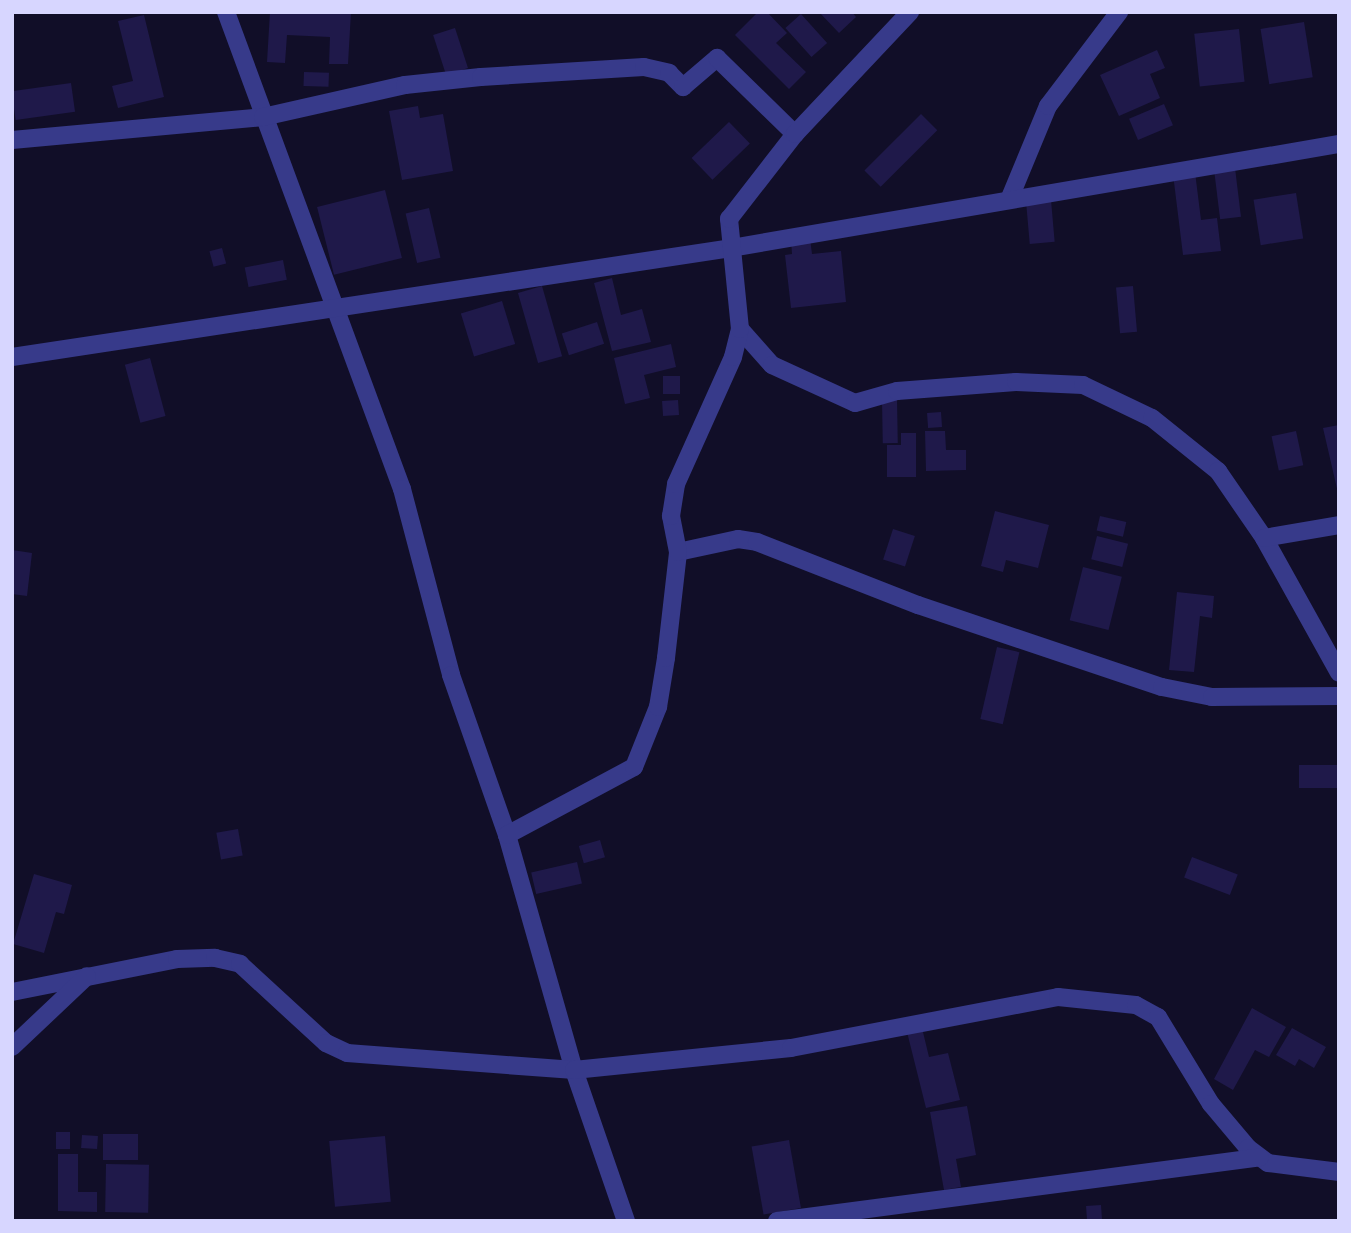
<!DOCTYPE html>
<html>
<head>
<meta charset="utf-8">
<style>
  body { margin:0 }
  #map { position:relative; width:1351px; height:1233px; overflow:hidden; background:#110e28; font-family:Ubuntu,sans-serif }
  div>[style] { position:absolute }
  .building>* { inset:0; background:#1f194a; transform-origin:0 0 }
  .minor>* { height:18px; margin:-9px; padding:0 9px; transform-origin:9px; border-radius:9px; background:#373a8a }
  span { translate:-50% -50%; white-space:nowrap; text-align:center; line-height:1.15; -webkit-text-stroke:6px #110e28; paint-order:stroke }
  .frame { position:absolute; inset:0; border:14px solid #d7d6ff; pointer-events:none }
</style>
</head>
<body>
<div id="map">
  <div class="building">
    <i style="clip-path:polygon(270px 12px,351px 12px,348px 64px,329px 64px,330px 37px,287px 35px,285px 63px,267px 62px)"></i>
    <i style="clip-path:polygon(758px 12px,767px 12px,787px 33px,776px 43px,806px 72px,789px 89px,735px 35px)"></i>
    <i style="clip-path:polygon(819px 12px,852px 12px,856px 17px,839px 33px)"></i>
    <i style="left:801px;top:14px;width:39px;height:21px;rotate:48deg"></i>
    <i style="clip-path:polygon(144px 15px,164px 97px,118px 108px,112px 86px,133px 81px,118px 21px)"></i>
    <i style="left:1304px;top:22px;width:56px;height:44px;rotate:81deg"></i>
    <i style="left:455px;top:28px;width:42px;height:23px;rotate:72deg"></i>
    <i style="left:1239px;top:29px;width:53px;height:45px;rotate:84deg"></i>
    <i style="clip-path:polygon(1157px 50px,1165px 68px,1150px 74px,1160px 98px,1119px 116px,1100px 75px)"></i>
    <i style="left:304px;top:72px;width:25px;height:14px;rotate:2deg"></i>
    <i style="left:71px;top:83px;width:29px;height:60px;rotate:82deg"></i>
    <i style="left:1164px;top:104px;width:23px;height:38px;rotate:67deg"></i>
    <i style="clip-path:polygon(418px 106px,420px 118px,443px 114px,453px 171px,402px 180px,389px 111px)"></i>
    <i style="left:921px;top:114px;width:23px;height:80px;rotate:45deg"></i>
    <i style="left:729px;top:122px;width:30px;height:52px;rotate:46deg"></i>
    <i style="left:1235px;top:168px;width:49px;height:21px;rotate:83deg"></i>
    <i style="clip-path:polygon(1195px 172px,1201px 220px,1217px 218px,1221px 251px,1183px 255px,1173px 174px)"></i>
    <i style="left:385px;top:190px;width:70px;height:70px;rotate:76deg"></i>
    <i style="left:1296px;top:193px;width:46px;height:43px;rotate:81deg"></i>
    <i style="left:1051px;top:200px;width:42px;height:25px;rotate:85deg"></i>
    <i style="left:429px;top:208px;width:51px;height:24px;rotate:77deg"></i>
    <i style="clip-path:polygon(810px 238px,812px 254px,841px 251px,846px 302px,791px 308px,785px 255px,792px 254px,791px 240px)"></i>
    <i style="left:222px;top:248px;width:16px;height:13px;rotate:75deg"></i>
    <i style="left:283px;top:260px;width:20px;height:39px;rotate:79deg"></i>
    <i style="clip-path:polygon(612px 278px,621px 315px,642px 309px,651px 342px,612px 351px,594px 283px)"></i>
    <i style="left:542px;top:286px;width:73px;height:25px;rotate:74deg"></i>
    <i style="left:1133px;top:286px;width:46px;height:17px;rotate:85deg"></i>
    <i style="left:502px;top:301px;width:45px;height:43px;rotate:73deg"></i>
    <i style="left:597px;top:322px;width:23px;height:37px;rotate:72deg"></i>
    <i style="clip-path:polygon(671px 344px,676px 367px,644px 375px,650px 398px,625px 404px,614px 358px)"></i>
    <i style="left:150px;top:358px;width:60px;height:26px;rotate:75deg"></i>
    <i style="left:680px;top:376px;width:18px;height:17px;rotate:90deg"></i>
    <i style="left:897px;top:399px;width:44px;height:15px;rotate:89deg"></i>
    <i style="left:678px;top:400px;width:15px;height:16px;rotate:86deg"></i>
    <i style="left:941px;top:412px;width:15px;height:14px;rotate:86deg"></i>
    <i style="clip-path:polygon(1339px 425px,1339px 493px,1338px 493px,1323px 428px)"></i>
    <i style="clip-path:polygon(925px 431px,945px 431px,946px 450px,966px 450px,966px 470px,926px 471px)"></i>
    <i style="left:1296px;top:431px;width:35px;height:25px;rotate:78deg"></i>
    <i style="clip-path:polygon(901px 433px,916px 433px,916px 477px,887px 477px,887px 445px,901px 445px)"></i>
    <i style="clip-path:polygon(995px 511px,1049px 525px,1038px 568px,1006px 560px,1003px 572px,981px 566px)"></i>
    <i style="left:1100px;top:516px;width:27px;height:15px;rotate:13deg"></i>
    <i style="left:893px;top:529px;width:23px;height:32px;rotate:18deg"></i>
    <i style="left:1097px;top:536px;width:32px;height:24px;rotate:14deg"></i>
    <i style="clip-path:polygon(12px 550px,32px 553px,27px 596px,12px 594px)"></i>
    <i style="left:1083px;top:567px;width:40px;height:55px;rotate:14deg"></i>
    <i style="clip-path:polygon(1177px 592px,1214px 596px,1212px 618px,1200px 616px,1194px 672px,1169px 670px)"></i>
    <i style="left:997px;top:647px;width:23px;height:74px;rotate:13deg"></i>
    <i style="left:1339px;top:765px;width:23px;height:40px;rotate:90deg"></i>
    <i style="left:238px;top:829px;width:27px;height:22px;rotate:80deg"></i>
    <i style="left:600px;top:840px;width:18px;height:22px;rotate:74deg"></i>
    <i style="left:1192px;top:857px;width:49px;height:22px;rotate:21deg"></i>
    <i style="left:577px;top:862px;width:22px;height:47px;rotate:77deg"></i>
    <i style="clip-path:polygon(34px 874px,72px 885px,64px 914px,56px 912px,44px 953px,13px 944px)"></i>
    <i style="clip-path:polygon(1252px 1008px,1286px 1027px,1269px 1057px,1255px 1050px,1233px 1090px,1214px 1079px)"></i>
    <i style="clip-path:polygon(922px 1028px,929px 1057px,948px 1053px,960px 1100px,926px 1108px,907px 1032px)"></i>
    <i style="clip-path:polygon(1292px 1028px,1326px 1047px,1314px 1068px,1299px 1059px,1295px 1066px,1276px 1055px)"></i>
    <i style="clip-path:polygon(967px 1106px,976px 1155px,956px 1159px,961px 1187px,944px 1190px,930px 1112px)"></i>
    <i style="left:56px;top:1132px;width:14px;height:17px"></i>
    <i style="left:138px;top:1134px;width:26px;height:35px;rotate:90deg"></i>
    <i style="left:82px;top:1135px;width:16px;height:13px;rotate:4deg"></i>
    <i style="left:385px;top:1136px;width:66px;height:56px;rotate:85deg"></i>
    <i style="left:789px;top:1140px;width:69px;height:38px;rotate:80deg"></i>
    <i style="clip-path:polygon(58px 1154px,78px 1154px,78px 1192px,97px 1192px,97px 1212px,58px 1211px)"></i>
    <i style="left:106px;top:1164px;width:43px;height:48px;rotate:1deg"></i>
    <i style="left:1101px;top:1205px;width:16px;height:15px;rotate:86deg"></i>
  </div>
  <div class="minor">
    <i style="left:226px;top:12px;width:508px;rotate:69.75deg"></i>
    <i style="left:402px;top:489px;width:192px;rotate:75.2deg"></i>
    <i style="left:451px;top:675px;width:170px;rotate:70.7deg"></i>
    <i style="left:507px;top:835px;width:244px;rotate:74.1deg"></i>
    <i style="left:574px;top:1070px;width:160px;rotate:71deg"></i>
    <i style="left:12px;top:140px;width:252px;rotate:-5.2deg"></i>
    <i style="left:263px;top:117px;width:146px;rotate:-12.7deg"></i>
    <i style="left:405px;top:85px;width:76px;rotate:-6deg"></i>
    <i style="left:481px;top:77px;width:163px;rotate:-3.5deg"></i>
    <i style="left:644px;top:67px;width:26px;rotate:13deg"></i>
    <i style="left:669px;top:73px;width:20px;rotate:45deg"></i>
    <i style="left:683px;top:87px;width:45px;rotate:-40.5deg"></i>
    <i style="left:717px;top:58px;width:109px;rotate:44.3deg"></i>
    <i style="left:1009px;top:200px;width:102px;rotate:-67.5deg"></i>
    <i style="left:1048px;top:106px;width:118px;rotate:-52.9deg"></i>
    <i style="left:740px;top:329px;width:48px;rotate:48.4deg"></i>
    <i style="left:772px;top:365px;width:91px;rotate:24.6deg"></i>
    <i style="left:855px;top:403px;width:44px;rotate:-15.9deg"></i>
    <i style="left:897px;top:391px;width:119px;rotate:-4.3deg"></i>
    <i style="left:1016px;top:382px;width:67px;rotate:2.6deg"></i>
    <i style="left:1083px;top:385px;width:76px;rotate:25.6deg"></i>
    <i style="left:1152px;top:418px;width:85px;rotate:38.8deg"></i>
    <i style="left:1218px;top:471px;width:81px;rotate:55.5deg"></i>
    <i style="left:1264px;top:538px;width:154px;rotate:60.9deg"></i>
    <i style="left:12px;top:357px;width:727px;rotate:-8.62deg"></i>
    <i style="left:731px;top:248px;width:617px;rotate:-9.71deg"></i>
    <i style="left:1264px;top:538px;width:76px;rotate:-9.8deg"></i>
    <i style="left:678px;top:552px;width:61px;rotate:-12.2deg"></i>
    <i style="left:738px;top:539px;width:19px;rotate:9deg"></i>
    <i style="left:757px;top:542px;width:173px;rotate:21.4deg"></i>
    <i style="left:918px;top:605px;width:257px;rotate:18.6deg"></i>
    <i style="left:1162px;top:687px;width:51px;rotate:11.3deg"></i>
    <i style="left:1212px;top:697px;width:127px;rotate:-0.5deg"></i>
    <i style="left:507px;top:835px;width:144px;rotate:-28.2deg"></i>
    <i style="left:634px;top:767px;width:65px;rotate:-68.2deg"></i>
    <i style="left:658px;top:707px;width:50px;rotate:-80.7deg"></i>
    <i style="left:666px;top:658px;width:107px;rotate:-83.5deg"></i>
    <i style="left:678px;top:552px;width:37px;rotate:-101deg"></i>
    <i style="left:671px;top:516px;width:32px;rotate:-81deg"></i>
    <i style="left:676px;top:484px;width:139px;rotate:-65.8deg"></i>
    <i style="left:733px;top:357px;width:29px;rotate:-76deg"></i>
    <i style="left:740px;top:329px;width:111px;rotate:-95.7deg"></i>
    <i style="left:729px;top:219px;width:108px;rotate:-52.2deg"></i>
    <i style="left:795px;top:134px;width:168px;rotate:-46.7deg"></i>
    <i style="left:12px;top:992px;width:168px;rotate:-11.3deg"></i>
    <i style="left:177px;top:959px;width:38px;rotate:-2deg"></i>
    <i style="left:215px;top:958px;width:26px;rotate:13deg"></i>
    <i style="left:240px;top:964px;width:117px;rotate:42.6deg"></i>
    <i style="left:326px;top:1043px;width:23px;rotate:25deg"></i>
    <i style="left:347px;top:1053px;width:228px;rotate:4.3deg"></i>
    <i style="left:574px;top:1070px;width:218px;rotate:-5.8deg"></i>
    <i style="left:791px;top:1048px;width:272px;rotate:-10.8deg"></i>
    <i style="left:1058px;top:997px;width:78px;rotate:5.9deg"></i>
    <i style="left:1136px;top:1005px;width:25px;rotate:29deg"></i>
    <i style="left:1158px;top:1017px;width:102px;rotate:58.7deg"></i>
    <i style="left:1211px;top:1104px;width:57px;rotate:49.9deg"></i>
    <i style="left:1248px;top:1148px;width:25px;rotate:37deg"></i>
    <i style="left:1268px;top:1163px;width:72px;rotate:7.2deg"></i>
    <i style="left:12px;top:1047px;width:103px;rotate:-43.4deg"></i>
    <i style="left:777px;top:1221px;width:487px;rotate:-7.5deg"></i>
  </div>
  <div class="frame"></div>
</div>
</body>
</html>
